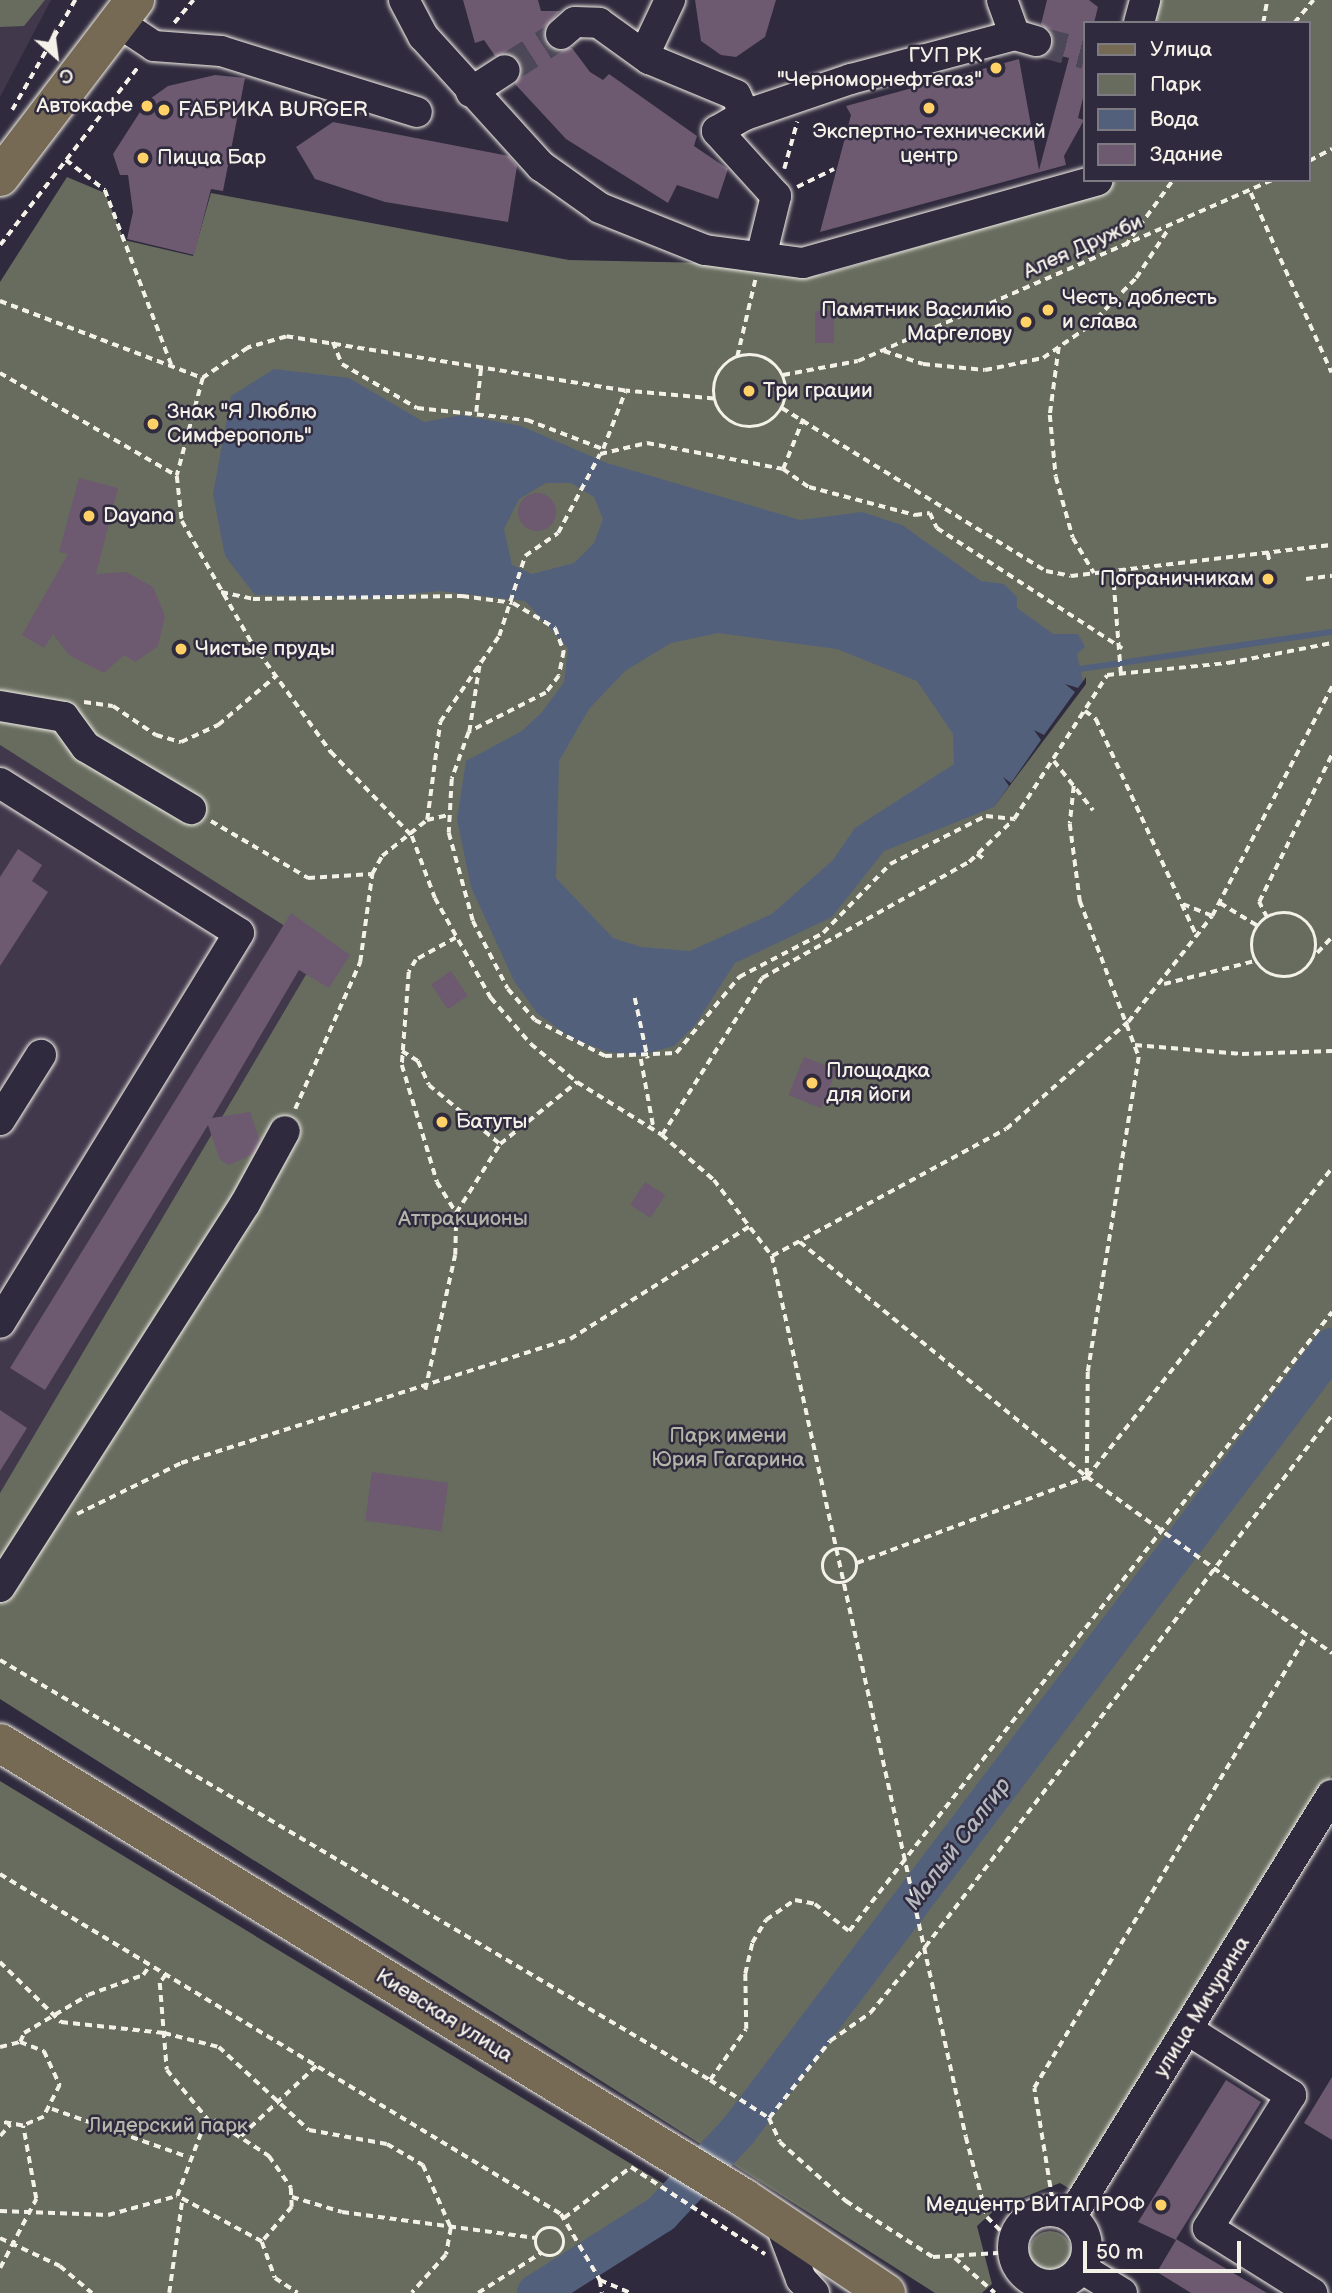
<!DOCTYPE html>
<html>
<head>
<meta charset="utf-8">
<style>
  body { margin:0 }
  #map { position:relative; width:1332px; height:2293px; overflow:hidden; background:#2f2a3d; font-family:"Balsamiq Sans",sans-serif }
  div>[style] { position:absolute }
  .built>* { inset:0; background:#42384c }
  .green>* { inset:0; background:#676c5f }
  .round { border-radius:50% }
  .water>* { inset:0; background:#53607c }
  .pier>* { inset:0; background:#2f2a3d }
  .stream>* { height:6px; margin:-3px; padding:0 3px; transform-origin:3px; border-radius:3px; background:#53607c }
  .river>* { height:38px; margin:-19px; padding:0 19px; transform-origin:19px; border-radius:19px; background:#53607c }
  .building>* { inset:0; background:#6d5970; transform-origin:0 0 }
  .minor-tunnel>* { height:30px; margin-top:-15px; transform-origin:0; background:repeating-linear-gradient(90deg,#4d4857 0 30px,transparent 0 45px) }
  .path>* { height:3.5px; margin-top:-1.75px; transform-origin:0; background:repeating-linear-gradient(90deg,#f4f1e8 0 7px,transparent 0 12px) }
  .path>.ring { margin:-1.75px; padding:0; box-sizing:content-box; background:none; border:3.5px solid #f4f1e8; border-radius:50% }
  .roads { filter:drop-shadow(0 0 2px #f4f1e8) drop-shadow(0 0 2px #f4f1e8) }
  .minor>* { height:30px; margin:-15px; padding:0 15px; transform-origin:15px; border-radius:15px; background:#2f2a3d }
  .minor>.ring { margin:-15px; padding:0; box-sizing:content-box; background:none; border:30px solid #2f2a3d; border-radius:50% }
  .major>* { height:38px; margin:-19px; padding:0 19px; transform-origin:19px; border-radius:19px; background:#766a55 }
  .dots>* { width:19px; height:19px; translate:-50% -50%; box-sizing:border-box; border:4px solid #2f2a3d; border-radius:50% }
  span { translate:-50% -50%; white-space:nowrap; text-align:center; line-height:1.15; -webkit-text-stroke:5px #2f2a3d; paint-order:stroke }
  .poi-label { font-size:21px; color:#f4f1e8 }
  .right { translate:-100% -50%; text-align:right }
  .left { translate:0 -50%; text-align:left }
  .street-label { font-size:21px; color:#f4f1e8 }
  .park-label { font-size:21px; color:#b5b5aa }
  .water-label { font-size:23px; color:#b4b7bd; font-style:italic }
  .legend { position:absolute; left:1083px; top:21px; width:228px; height:161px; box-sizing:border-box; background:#2f2a3d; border:2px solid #7e7a81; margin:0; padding:9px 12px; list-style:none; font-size:21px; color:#f4f1e8 }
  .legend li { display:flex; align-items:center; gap:14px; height:35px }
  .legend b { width:35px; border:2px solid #7e7a81 }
  .north { position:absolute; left:21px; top:21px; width:70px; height:70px; -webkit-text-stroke:5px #2f2a3d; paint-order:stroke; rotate:152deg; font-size:19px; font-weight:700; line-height:28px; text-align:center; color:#f4f1e8 }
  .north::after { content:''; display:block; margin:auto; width:24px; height:32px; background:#f4f1e8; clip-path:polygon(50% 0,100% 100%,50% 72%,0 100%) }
  .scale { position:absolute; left:1083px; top:2241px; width:158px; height:32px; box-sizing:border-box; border:4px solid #f4f1e8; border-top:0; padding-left:9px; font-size:21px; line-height:24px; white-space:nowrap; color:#f4f1e8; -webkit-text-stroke:5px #2f2a3d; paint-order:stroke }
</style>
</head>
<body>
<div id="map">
  <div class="built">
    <i style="clip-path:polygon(0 0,51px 0,0 97px)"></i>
    <i style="clip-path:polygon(0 745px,321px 949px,0 1493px)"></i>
  </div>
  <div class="green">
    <i style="clip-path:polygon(0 0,45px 0,24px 26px,0 27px)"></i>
    <i style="clip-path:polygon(1153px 0,1332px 0,1332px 1775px,1075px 2192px,1060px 2183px,998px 2207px,977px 2226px,992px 2284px,982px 2293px,935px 2293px,0 1699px,0 1493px,321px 949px,0 745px,0 282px,67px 177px,105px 193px,124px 240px,193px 256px,211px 193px,569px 260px,754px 264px,821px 275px,1039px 212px,1103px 180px,1309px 180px,1309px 23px,1147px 23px)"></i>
    <i style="clip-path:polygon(0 1781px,674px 2190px,662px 2210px,527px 2293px,0 2293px)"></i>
    <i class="round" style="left:1029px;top:2231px;width:42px;height:42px"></i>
  </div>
  <div class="water">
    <i style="clip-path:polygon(evenodd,274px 369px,349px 378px,424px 422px,462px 415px,521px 426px,607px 463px,800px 520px,862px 512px,902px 525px,981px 581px,1004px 584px,1017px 597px,1017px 608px,1053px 634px,1078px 634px,1085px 647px,1077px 654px,1083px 682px,994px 807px,884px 851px,832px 917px,735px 963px,695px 1025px,674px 1046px,641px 1055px,607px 1052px,571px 1038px,537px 1013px,514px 981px,471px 887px,457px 819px,466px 761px,522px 731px,542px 712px,564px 682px,568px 648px,525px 601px,440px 591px,372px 598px,255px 595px,225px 556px,213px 494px,231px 396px,274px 369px,546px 483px,571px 483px,594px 497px,603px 519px,594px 543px,574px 563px,532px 574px,512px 565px,504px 529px,519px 499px,546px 483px,274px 369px,718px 633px,837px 649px,917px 681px,953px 734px,954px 764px,855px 828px,833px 860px,772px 914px,690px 951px,641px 947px,613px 938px,556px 878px,559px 761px,589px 709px,625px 671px,671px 643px,718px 633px)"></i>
  </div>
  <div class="pier">
    <i style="clip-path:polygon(1086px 677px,1086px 684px,993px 808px,1009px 786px,1003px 777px,1011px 783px,1041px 740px,1034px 730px,1044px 735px,1075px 692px,1065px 684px,1078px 688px)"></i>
  </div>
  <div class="stream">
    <i style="left:1080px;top:669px;width:255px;rotate:-8.4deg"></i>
  </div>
  <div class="river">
    <i style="left:536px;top:2293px;width:148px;rotate:-32.3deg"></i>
    <i style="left:661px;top:2214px;width:115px;rotate:-47.1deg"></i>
    <i style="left:739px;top:2130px;width:982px;rotate:-52.86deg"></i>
  </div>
  <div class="building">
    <i style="clip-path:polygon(463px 0,538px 0,541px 11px,560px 11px,545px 28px,547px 45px,572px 48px,590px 72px,603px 80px,609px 74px,697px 136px,694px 146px,728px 169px,718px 199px,677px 185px,668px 203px,566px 139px,515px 84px,519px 60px,495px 56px,484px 40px,475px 43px)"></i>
    <i style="clip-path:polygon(695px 0,776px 0,765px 37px,736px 57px,721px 55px,701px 41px)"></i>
    <i style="clip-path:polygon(1047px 0,1089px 0,1098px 7px,1094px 23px,1085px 23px,1085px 90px,1078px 118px,1084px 120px,1064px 156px,1066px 165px,820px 232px,851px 115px,846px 106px,1019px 59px,1039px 170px,1069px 58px,1049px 53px,1053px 36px,1041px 24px)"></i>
    <i style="clip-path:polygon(215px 75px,245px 78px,223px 191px,211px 189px,194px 255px,127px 239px,133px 212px,128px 175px,120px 175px,113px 154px,147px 101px,168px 86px)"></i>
    <i style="clip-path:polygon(333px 122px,509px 156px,517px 166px,508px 222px,385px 202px,315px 179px,296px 147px)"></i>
    <i style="left:815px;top:311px;width:19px;height:32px"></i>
    <i style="clip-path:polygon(79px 478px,118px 488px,96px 574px,126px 572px,153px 587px,165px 616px,158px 646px,135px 662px,124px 655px,104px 673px,69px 655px,53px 634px,44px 648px,22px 635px,68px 554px,59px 552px)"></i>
    <i class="round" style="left:518px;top:493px;width:38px;height:38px"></i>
    <i style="clip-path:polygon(18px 849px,42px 865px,32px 881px,48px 892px,0 966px,0 877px)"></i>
    <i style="clip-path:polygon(291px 913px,350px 955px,329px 988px,299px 970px,212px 1118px,250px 1112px,260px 1141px,253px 1154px,229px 1165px,220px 1160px,208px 1125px,45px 1390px,10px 1368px)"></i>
    <i style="left:451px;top:971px;width:30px;height:24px;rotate:56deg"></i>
    <i style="left:804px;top:1057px;width:35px;height:41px;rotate:22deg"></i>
    <i style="left:645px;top:1182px;width:24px;height:27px;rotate:33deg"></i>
    <i style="clip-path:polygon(0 1410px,27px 1428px,0 1471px)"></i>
    <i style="left:372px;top:1472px;width:77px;height:49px;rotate:8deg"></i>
    <i style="clip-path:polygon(1332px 2077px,1332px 2140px,1304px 2123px)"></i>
    <i style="clip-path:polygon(1226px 2080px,1261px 2102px,1176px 2239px,1267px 2293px,1191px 2293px,1157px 2272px,1176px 2240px,1138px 2222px)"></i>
  </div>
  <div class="minor-tunnel">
    <i style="left:1036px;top:41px;width:51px;rotate:14.9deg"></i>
    <i style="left:505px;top:70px;width:67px;rotate:-32.7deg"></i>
  </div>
  <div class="path">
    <i style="left:174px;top:23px;width:30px;rotate:-50deg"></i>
    <i style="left:1263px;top:23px;width:23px;rotate:-80deg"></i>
    <i style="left:1294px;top:23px;width:30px;rotate:-50deg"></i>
    <i style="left:12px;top:110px;width:127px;rotate:-60.2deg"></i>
    <i style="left:66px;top:160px;width:49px;rotate:37.6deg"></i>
    <i style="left:105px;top:190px;width:188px;rotate:69.2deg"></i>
    <i style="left:1309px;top:161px;width:26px;rotate:-28deg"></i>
    <i style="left:784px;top:169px;width:49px;rotate:-74.5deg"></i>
    <i style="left:797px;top:187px;width:41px;rotate:-25.9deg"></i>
    <i style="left:1251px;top:193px;width:197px;rotate:65.8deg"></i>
    <i style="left:0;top:245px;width:225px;rotate:-52.2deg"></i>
    <i style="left:1125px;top:246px;width:82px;rotate:-54deg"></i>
    <i style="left:0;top:301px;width:217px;rotate:20.8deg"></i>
    <i style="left:333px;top:342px;width:24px;rotate:68deg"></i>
    <i style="left:342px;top:364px;width:87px;rotate:30.4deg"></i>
    <i style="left:417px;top:408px;width:111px;rotate:6.2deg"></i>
    <i style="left:527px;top:420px;width:81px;rotate:20.9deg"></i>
    <i style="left:603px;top:449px;width:61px;rotate:-68.9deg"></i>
    <i style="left:1059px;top:347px;width:69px;rotate:97.5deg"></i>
    <i style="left:1050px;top:415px;width:62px;rotate:84.5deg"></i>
    <i style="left:1056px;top:477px;width:63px;rotate:74.4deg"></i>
    <i style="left:1073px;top:538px;width:41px;rotate:59deg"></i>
    <i style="left:884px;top:351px;width:41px;rotate:18.4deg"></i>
    <i style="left:923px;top:364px;width:62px;rotate:5.5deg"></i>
    <i style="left:985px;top:370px;width:59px;rotate:-11.7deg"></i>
    <i style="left:1043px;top:358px;width:55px;rotate:-34.6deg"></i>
    <i style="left:1088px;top:327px;width:69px;rotate:-45.6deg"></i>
    <i style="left:1136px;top:278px;width:60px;rotate:-56.6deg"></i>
    <i class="ring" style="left:714px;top:355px;width:68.5px;height:68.5px"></i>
    <i style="left:737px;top:357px;width:79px;rotate:-76.8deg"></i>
    <i style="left:0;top:373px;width:205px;rotate:30.2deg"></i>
    <i style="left:783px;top:375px;width:76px;rotate:-10.6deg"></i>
    <i style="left:858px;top:361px;width:453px;rotate:-23.6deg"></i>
    <i style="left:714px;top:399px;width:89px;rotate:-174.9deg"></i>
    <i style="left:625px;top:391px;width:343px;rotate:-170.9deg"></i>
    <i style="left:286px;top:337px;width:40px;rotate:164deg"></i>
    <i style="left:248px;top:348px;width:54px;rotate:146.3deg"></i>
    <i style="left:203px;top:378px;width:101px;rotate:104.9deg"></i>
    <i style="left:177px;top:476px;width:45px;rotate:83.7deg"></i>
    <i style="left:182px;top:521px;width:141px;rotate:60.2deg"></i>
    <i style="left:252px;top:643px;width:135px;rotate:54.1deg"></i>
    <i style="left:331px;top:752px;width:117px;rotate:46deg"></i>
    <i style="left:412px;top:836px;width:66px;rotate:69.6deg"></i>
    <i style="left:435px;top:898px;width:115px;rotate:60.8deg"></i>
    <i style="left:491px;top:998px;width:61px;rotate:49deg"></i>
    <i style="left:531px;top:1044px;width:60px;rotate:39.6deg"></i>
    <i style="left:577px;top:1082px;width:100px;rotate:31.9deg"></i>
    <i style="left:662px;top:1135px;width:69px;rotate:40.9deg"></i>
    <i style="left:714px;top:1180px;width:96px;rotate:52.7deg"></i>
    <i style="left:772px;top:1256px;width:902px;rotate:77.58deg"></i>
    <i style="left:966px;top:2137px;width:83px;rotate:75.3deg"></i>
    <i style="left:987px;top:2217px;width:38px;rotate:45deg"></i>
    <i style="left:782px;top:408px;width:310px;rotate:31.7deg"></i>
    <i style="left:1046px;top:571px;width:25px;rotate:11deg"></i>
    <i style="left:1071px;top:576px;width:263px;rotate:-6.8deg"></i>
    <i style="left:476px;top:412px;width:45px;rotate:-83.7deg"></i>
    <i style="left:783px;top:469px;width:32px;rotate:35deg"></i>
    <i style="left:809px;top:487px;width:110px;rotate:14.8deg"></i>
    <i style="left:915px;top:515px;width:15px;rotate:-8deg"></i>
    <i style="left:930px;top:513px;width:17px;rotate:65deg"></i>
    <i style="left:937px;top:528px;width:221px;rotate:33deg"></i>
    <i style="left:1268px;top:553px;width:10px;rotate:79deg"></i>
    <i style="left:1113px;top:571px;width:102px;rotate:85.5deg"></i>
    <i style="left:1306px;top:579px;width:26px;rotate:-7deg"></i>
    <i style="left:221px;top:592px;width:33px;rotate:12deg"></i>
    <i style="left:253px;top:599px;width:209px;rotate:-0.8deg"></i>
    <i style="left:462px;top:596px;width:51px;rotate:7.8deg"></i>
    <i style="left:513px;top:603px;width:49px;rotate:30.8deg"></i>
    <i style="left:555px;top:628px;width:25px;rotate:69deg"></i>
    <i style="left:564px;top:651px;width:25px;rotate:101deg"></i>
    <i style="left:559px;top:676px;width:21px;rotate:127deg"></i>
    <i style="left:546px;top:693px;width:86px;rotate:153.1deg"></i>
    <i style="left:469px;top:732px;width:50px;rotate:109.9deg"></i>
    <i style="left:452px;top:779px;width:54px;rotate:93.2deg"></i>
    <i style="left:449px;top:833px;width:91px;rotate:74.7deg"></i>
    <i style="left:473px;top:921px;width:76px;rotate:62.8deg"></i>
    <i style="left:508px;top:989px;width:41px;rotate:48.9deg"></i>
    <i style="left:535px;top:1020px;width:79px;rotate:27.2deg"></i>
    <i style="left:605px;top:1056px;width:71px;rotate:-2.4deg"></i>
    <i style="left:676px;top:1053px;width:99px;rotate:-50.3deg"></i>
    <i style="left:739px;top:977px;width:95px;rotate:-27.6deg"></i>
    <i style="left:823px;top:933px;width:96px;rotate:-45.8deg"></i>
    <i style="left:890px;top:864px;width:107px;rotate:-26.6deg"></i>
    <i style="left:986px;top:816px;width:28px;rotate:6deg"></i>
    <i style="left:84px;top:702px;width:29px;rotate:8deg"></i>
    <i style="left:113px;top:706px;width:52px;rotate:34deg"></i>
    <i style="left:156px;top:735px;width:26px;rotate:16deg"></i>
    <i style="left:181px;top:742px;width:41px;rotate:-24.7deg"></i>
    <i style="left:218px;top:725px;width:76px;rotate:-40.2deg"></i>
    <i style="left:1085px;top:711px;width:14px;rotate:36deg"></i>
    <i style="left:1096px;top:719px;width:240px;rotate:65.1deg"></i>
    <i style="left:469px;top:732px;width:72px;rotate:-81.2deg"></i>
    <i style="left:1054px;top:761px;width:63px;rotate:51.5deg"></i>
    <i style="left:1074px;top:786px;width:38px;rotate:96deg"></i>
    <i style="left:1070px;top:824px;width:78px;rotate:82.6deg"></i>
    <i style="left:1080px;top:901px;width:167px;rotate:69.3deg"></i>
    <i style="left:1139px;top:1057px;width:319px;rotate:99.2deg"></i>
    <i style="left:1088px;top:1372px;width:105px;rotate:90.5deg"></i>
    <i style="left:427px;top:820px;width:23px;rotate:-13deg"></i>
    <i style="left:211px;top:821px;width:113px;rotate:30.4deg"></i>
    <i style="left:308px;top:878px;width:64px;rotate:-3.6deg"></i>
    <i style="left:977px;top:854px;width:11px;rotate:34deg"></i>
    <i style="left:1220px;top:903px;width:44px;rotate:31.2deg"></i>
    <i style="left:1183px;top:904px;width:31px;rotate:22deg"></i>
    <i class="ring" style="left:1252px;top:913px;width:60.5px;height:60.5px"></i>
    <i style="left:1267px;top:918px;width:18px;rotate:-117deg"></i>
    <i style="left:1259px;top:902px;width:165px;rotate:-63.7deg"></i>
    <i style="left:456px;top:938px;width:46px;rotate:151.2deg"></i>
    <i style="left:416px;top:960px;width:14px;rotate:120deg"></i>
    <i style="left:409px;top:972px;width:93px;rotate:94.3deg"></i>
    <i style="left:402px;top:1065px;width:122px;rotate:73.3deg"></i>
    <i style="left:437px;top:1182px;width:36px;rotate:58deg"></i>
    <i style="left:1317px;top:953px;width:22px;rotate:-47deg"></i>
    <i style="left:1164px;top:984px;width:94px;rotate:-14.2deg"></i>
    <i style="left:635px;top:998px;width:62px;rotate:78deg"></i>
    <i style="left:1135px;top:1045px;width:107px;rotate:4.8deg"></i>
    <i style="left:1242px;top:1054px;width:90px;rotate:-1.9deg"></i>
    <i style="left:402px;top:1051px;width:19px;rotate:32deg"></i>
    <i style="left:418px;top:1061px;width:26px;rotate:65deg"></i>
    <i style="left:429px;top:1085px;width:92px;rotate:39.7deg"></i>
    <i style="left:641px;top:1059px;width:72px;rotate:79.6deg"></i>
    <i style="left:295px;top:1109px;width:161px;rotate:-66.1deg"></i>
    <i style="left:360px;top:962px;width:89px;rotate:-82.2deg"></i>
    <i style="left:372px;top:874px;width:21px;rotate:-61deg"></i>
    <i style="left:382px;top:856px;width:58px;rotate:-38.7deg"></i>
    <i style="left:427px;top:820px;width:99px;rotate:-82.4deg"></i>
    <i style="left:440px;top:722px;width:104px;rotate:-55.5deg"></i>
    <i style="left:499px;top:636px;width:84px;rotate:-72deg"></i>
    <i style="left:525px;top:556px;width:40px;rotate:-34.9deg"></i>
    <i style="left:558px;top:533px;width:89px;rotate:-62deg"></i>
    <i style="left:600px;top:454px;width:48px;rotate:-13.2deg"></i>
    <i style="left:647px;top:443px;width:138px;rotate:10.8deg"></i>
    <i style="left:783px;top:469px;width:54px;rotate:-68.2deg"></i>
    <i style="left:662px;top:1135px;width:186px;rotate:-57.5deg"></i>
    <i style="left:762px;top:978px;width:237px;rotate:-29.3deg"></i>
    <i style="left:969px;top:862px;width:62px;rotate:-43.7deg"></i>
    <i style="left:1014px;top:819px;width:171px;rotate:-57.1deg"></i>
    <i style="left:1107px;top:675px;width:122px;rotate:-5.7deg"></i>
    <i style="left:1228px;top:663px;width:106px;rotate:-10.9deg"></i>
    <i style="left:800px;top:1242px;width:371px;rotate:39.3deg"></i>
    <i style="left:1087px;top:1477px;width:302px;rotate:35.7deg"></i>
    <i style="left:772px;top:1256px;width:266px;rotate:-28.5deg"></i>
    <i style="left:1006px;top:1129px;width:162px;rotate:-41.3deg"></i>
    <i style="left:1128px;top:1022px;width:135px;rotate:-51.6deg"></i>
    <i style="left:1212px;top:916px;width:259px;rotate:-62.4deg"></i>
    <i style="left:425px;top:1390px;width:138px;rotate:-77.5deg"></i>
    <i style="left:455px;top:1255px;width:42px;rotate:-88.6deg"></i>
    <i style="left:456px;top:1213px;width:82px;rotate:-57.5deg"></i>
    <i style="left:500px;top:1144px;width:99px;rotate:-38.8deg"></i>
    <i style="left:77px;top:1514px;width:116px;rotate:-26.1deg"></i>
    <i style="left:181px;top:1463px;width:408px;rotate:-17.7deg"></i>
    <i style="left:570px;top:1339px;width:213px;rotate:-32.1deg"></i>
    <i class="ring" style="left:823px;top:1549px;width:30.5px;height:30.5px"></i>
    <i style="left:857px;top:1563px;width:246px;rotate:-20.5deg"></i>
    <i style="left:1087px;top:1477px;width:394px;rotate:-51.6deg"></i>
    <i style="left:0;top:1660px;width:825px;rotate:30.61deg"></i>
    <i style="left:710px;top:2080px;width:70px;rotate:32.8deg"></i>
    <i style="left:769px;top:2118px;width:26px;rotate:65deg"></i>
    <i style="left:780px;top:2142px;width:89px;rotate:41.8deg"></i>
    <i style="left:846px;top:2201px;width:103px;rotate:32.8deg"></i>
    <i style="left:933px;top:2257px;width:81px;rotate:-3.5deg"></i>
    <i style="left:0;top:1874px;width:656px;rotate:31.22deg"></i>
    <i style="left:561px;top:2214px;width:77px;rotate:59.4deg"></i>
    <i style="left:600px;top:2280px;width:13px;rotate:81deg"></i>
    <i style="left:0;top:1962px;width:86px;rotate:44.5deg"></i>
    <i style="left:61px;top:2022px;width:104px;rotate:6.1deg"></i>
    <i style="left:164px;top:2033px;width:57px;rotate:14.3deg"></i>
    <i style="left:219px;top:2047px;width:122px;rotate:42.7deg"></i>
    <i style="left:309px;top:2130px;width:79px;rotate:10.2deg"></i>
    <i style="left:387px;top:2144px;width:42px;rotate:30.3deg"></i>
    <i style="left:423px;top:2165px;width:69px;rotate:66deg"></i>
    <i style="left:451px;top:2228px;width:27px;rotate:100deg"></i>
    <i style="left:446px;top:2255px;width:51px;rotate:131.8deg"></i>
    <i style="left:166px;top:1975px;width:10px;rotate:127deg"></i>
    <i style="left:160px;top:1983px;width:87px;rotate:85.4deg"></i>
    <i style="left:167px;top:2070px;width:67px;rotate:50.4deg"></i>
    <i style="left:20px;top:2042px;width:10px;rotate:-66deg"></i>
    <i style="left:24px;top:2033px;width:74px;rotate:-30.7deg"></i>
    <i style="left:88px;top:1995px;width:59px;rotate:-20deg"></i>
    <i style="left:143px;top:1975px;width:12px;rotate:-55deg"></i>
    <i style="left:0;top:2047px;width:21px;rotate:-14deg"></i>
    <i style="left:20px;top:2042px;width:26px;rotate:21deg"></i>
    <i style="left:44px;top:2051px;width:38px;rotate:65deg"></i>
    <i style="left:60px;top:2085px;width:36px;rotate:117deg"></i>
    <i style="left:44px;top:2117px;width:23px;rotate:157deg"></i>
    <i style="left:23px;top:2126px;width:23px;rotate:-170deg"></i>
    <i style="left:710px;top:2080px;width:62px;rotate:-54.8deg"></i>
    <i style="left:746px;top:2029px;width:55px;rotate:-91deg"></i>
    <i style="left:745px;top:1974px;width:32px;rotate:-77deg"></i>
    <i style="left:752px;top:1943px;width:27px;rotate:-59deg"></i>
    <i style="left:766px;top:1920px;width:35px;rotate:-35deg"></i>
    <i style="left:795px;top:1900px;width:20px;rotate:11deg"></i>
    <i style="left:815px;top:1904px;width:43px;rotate:38.5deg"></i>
    <i style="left:849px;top:1931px;width:785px;rotate:-52.04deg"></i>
    <i style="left:52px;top:2109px;width:144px;rotate:19.4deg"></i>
    <i style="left:769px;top:2118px;width:98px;rotate:-51.6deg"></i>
    <i style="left:830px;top:2041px;width:49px;rotate:-35deg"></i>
    <i style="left:870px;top:2013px;width:86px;rotate:-50.2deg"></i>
    <i style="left:925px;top:1947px;width:670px;rotate:-52.58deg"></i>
    <i style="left:214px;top:2120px;width:66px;rotate:33.2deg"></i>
    <i style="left:269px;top:2156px;width:39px;rotate:55deg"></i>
    <i style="left:291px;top:2188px;width:19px;rotate:87deg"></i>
    <i style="left:292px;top:2207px;width:46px;rotate:130.6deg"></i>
    <i style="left:262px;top:2242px;width:97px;rotate:-151.6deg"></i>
    <i style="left:177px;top:2196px;width:76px;rotate:-69.2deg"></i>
    <i style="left:204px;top:2125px;width:11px;rotate:-27deg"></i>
    <i style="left:0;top:2136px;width:15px;rotate:-48deg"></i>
    <i style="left:241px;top:2136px;width:103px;rotate:-43deg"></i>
    <i style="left:292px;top:2197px;width:52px;rotate:16.7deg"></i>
    <i style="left:342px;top:2212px;width:196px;rotate:7.6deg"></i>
    <i style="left:1052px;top:2199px;width:112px;rotate:-99.2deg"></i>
    <i style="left:1034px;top:2088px;width:525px;rotate:-58.94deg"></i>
    <i style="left:0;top:2211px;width:108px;rotate:2.1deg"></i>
    <i style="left:108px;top:2215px;width:72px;rotate:-15.4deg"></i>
    <i style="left:564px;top:2218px;width:84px;rotate:-37.3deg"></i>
    <i style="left:631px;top:2167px;width:160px;rotate:33deg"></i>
    <i class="ring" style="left:536px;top:2228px;width:24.5px;height:24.5px"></i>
    <i style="left:0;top:2238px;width:66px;rotate:25deg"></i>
    <i style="left:60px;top:2266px;width:42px;rotate:40.2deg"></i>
    <i style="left:262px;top:2242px;width:38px;rotate:70deg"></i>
    <i style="left:275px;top:2278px;width:27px;rotate:33deg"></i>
    <i style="left:955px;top:2258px;width:53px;rotate:41.2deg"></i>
    <i style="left:0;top:2268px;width:78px;rotate:-62.4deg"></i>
    <i style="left:36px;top:2199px;width:74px;rotate:-100.1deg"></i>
    <i style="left:600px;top:2280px;width:34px;rotate:23deg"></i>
    <i style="left:169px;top:2293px;width:94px;rotate:-82deg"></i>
    <i style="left:478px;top:2293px;width:75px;rotate:-32.4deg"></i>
  </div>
  <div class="roads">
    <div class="minor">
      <i style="left:404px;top:0;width:41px;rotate:62.2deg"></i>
      <i style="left:423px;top:36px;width:176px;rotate:47.8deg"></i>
      <i style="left:541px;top:166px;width:72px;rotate:35.4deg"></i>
      <i style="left:600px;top:208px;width:113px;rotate:21.8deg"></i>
      <i style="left:705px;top:250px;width:99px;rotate:7.6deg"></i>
      <i style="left:803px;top:263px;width:306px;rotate:-15.7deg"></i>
      <i style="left:1002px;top:0;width:37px;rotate:70deg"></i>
      <i style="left:1015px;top:35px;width:22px;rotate:16deg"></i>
      <i style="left:118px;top:22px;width:43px;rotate:33.7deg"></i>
      <i style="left:154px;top:46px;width:67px;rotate:4.3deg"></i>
      <i style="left:221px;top:51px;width:205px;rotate:17.3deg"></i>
      <i style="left:1139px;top:23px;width:24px;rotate:-75deg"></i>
      <i style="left:561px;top:34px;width:18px;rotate:-41deg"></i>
      <i style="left:575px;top:22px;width:24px;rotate:2deg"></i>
      <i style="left:599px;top:23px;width:62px;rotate:35.8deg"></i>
      <i style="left:649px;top:59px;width:94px;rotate:22.5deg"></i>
      <i style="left:736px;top:95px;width:22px;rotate:66deg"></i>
      <i style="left:644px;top:55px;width:61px;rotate:-64.7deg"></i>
      <i style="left:471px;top:92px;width:40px;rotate:-32.9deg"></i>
      <i style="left:761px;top:257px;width:63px;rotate:-76.2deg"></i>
      <i style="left:776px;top:196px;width:88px;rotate:-132.2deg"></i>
      <i style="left:717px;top:131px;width:32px;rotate:-30deg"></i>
      <i style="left:745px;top:115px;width:112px;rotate:-18.8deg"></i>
      <i style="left:851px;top:79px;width:170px;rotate:-15deg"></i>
      <i style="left:0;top:706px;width:65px;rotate:9.8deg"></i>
      <i style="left:64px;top:717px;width:37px;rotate:54deg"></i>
      <i style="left:86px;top:747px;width:122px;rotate:30.6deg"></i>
      <i style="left:0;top:783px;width:282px;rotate:32.1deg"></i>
      <i style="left:239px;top:933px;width:457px;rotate:121.5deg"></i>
      <i style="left:0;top:1120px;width:77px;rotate:-57.8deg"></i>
      <i style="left:0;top:1587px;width:455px;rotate:-57.4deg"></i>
      <i style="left:245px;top:1204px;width:83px;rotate:-61.3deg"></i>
      <i style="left:1188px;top:2030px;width:122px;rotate:32.3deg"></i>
      <i style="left:1291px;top:2095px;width:157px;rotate:122deg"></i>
      <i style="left:1208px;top:2228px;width:123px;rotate:32deg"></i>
      <i class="ring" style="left:1013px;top:2211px;width:44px;height:44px"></i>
      <i style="left:1071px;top:2217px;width:496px;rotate:-58.3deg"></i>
      <i style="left:779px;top:2221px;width:62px;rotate:69.2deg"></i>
      <i style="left:801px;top:2279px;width:19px;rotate:47deg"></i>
      <i style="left:1081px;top:2268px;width:48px;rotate:31.4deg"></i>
    </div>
    <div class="major">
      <i style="left:0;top:177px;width:223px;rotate:-52.7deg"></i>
      <i style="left:0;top:1743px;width:872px;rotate:31.45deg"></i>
      <i style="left:744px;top:2198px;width:171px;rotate:33.8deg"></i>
    </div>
  </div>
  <div class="dots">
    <i style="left:996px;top:68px;background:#ffd166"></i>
    <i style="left:147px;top:106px;background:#ffd166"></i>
    <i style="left:929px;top:108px;background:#ffd166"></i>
    <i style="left:164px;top:110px;background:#ffd166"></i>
    <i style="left:143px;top:158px;background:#ffd166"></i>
    <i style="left:1048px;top:310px;background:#ffd166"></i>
    <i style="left:1026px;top:322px;background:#ffd166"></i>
    <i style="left:749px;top:391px;background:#ffd166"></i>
    <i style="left:153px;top:424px;background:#ffd166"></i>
    <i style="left:89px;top:516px;background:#ffd166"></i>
    <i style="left:1268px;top:579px;background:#ffd166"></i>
    <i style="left:181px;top:649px;background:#ffd166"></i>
    <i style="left:812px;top:1083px;background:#ffd166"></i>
    <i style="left:442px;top:1122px;background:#ffd166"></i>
    <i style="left:1161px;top:2205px;background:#ffd166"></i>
  </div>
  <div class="poi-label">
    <span class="right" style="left:982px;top:68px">ГУП РК<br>"Черноморнефтегаз"</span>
    <span class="right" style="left:133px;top:106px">Автокафе</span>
    <span class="left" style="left:178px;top:110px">FАБРИКА BURGER</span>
    <span style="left:929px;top:144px">Экспертно-технический<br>центр</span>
    <span class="left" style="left:157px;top:158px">Пицца Бар</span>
    <span class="left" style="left:1062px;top:310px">Честь, доблесть<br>и слава</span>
    <span class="right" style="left:1012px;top:322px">Памятник Василию<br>Маргелову</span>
    <span class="left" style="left:763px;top:391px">Три грации</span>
    <span class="left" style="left:167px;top:424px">Знак "Я Люблю<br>Симферополь"</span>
    <span class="left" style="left:103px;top:516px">Dayana</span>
    <span class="right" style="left:1254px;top:579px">Пограничникам</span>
    <span class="left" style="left:195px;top:649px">Чистые пруды</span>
    <span class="left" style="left:826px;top:1083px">Площадка<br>для йоги</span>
    <span class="left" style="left:456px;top:1122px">Батуты</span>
    <span class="right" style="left:1145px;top:2205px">Медцентр ВИТАПРОФ</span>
  </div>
  <div class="street-label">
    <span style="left:1083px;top:247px;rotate:-24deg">Алея Дружби</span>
    <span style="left:1202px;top:2007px;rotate:-58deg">улица Мичурина</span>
    <span style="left:444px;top:2016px;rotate:32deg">Киевская улица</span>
  </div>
  <div class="park-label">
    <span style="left:463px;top:1219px">Аттракционы</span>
    <span style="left:728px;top:1448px">Парк имени<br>Юрия Гагарина</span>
    <span style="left:168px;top:2126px">Лидерский парк</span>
  </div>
  <div class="water-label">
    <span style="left:958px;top:1844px;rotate:-53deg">Малый Салгир</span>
  </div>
  <ul class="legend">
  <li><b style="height:9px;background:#766a55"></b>Улица</li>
  <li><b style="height:19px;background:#676c5f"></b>Парк</li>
  <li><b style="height:19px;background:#53607c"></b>Вода</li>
  <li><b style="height:19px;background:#6d5970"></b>Здание</li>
  </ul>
  <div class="north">С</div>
  <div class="scale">50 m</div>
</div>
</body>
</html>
